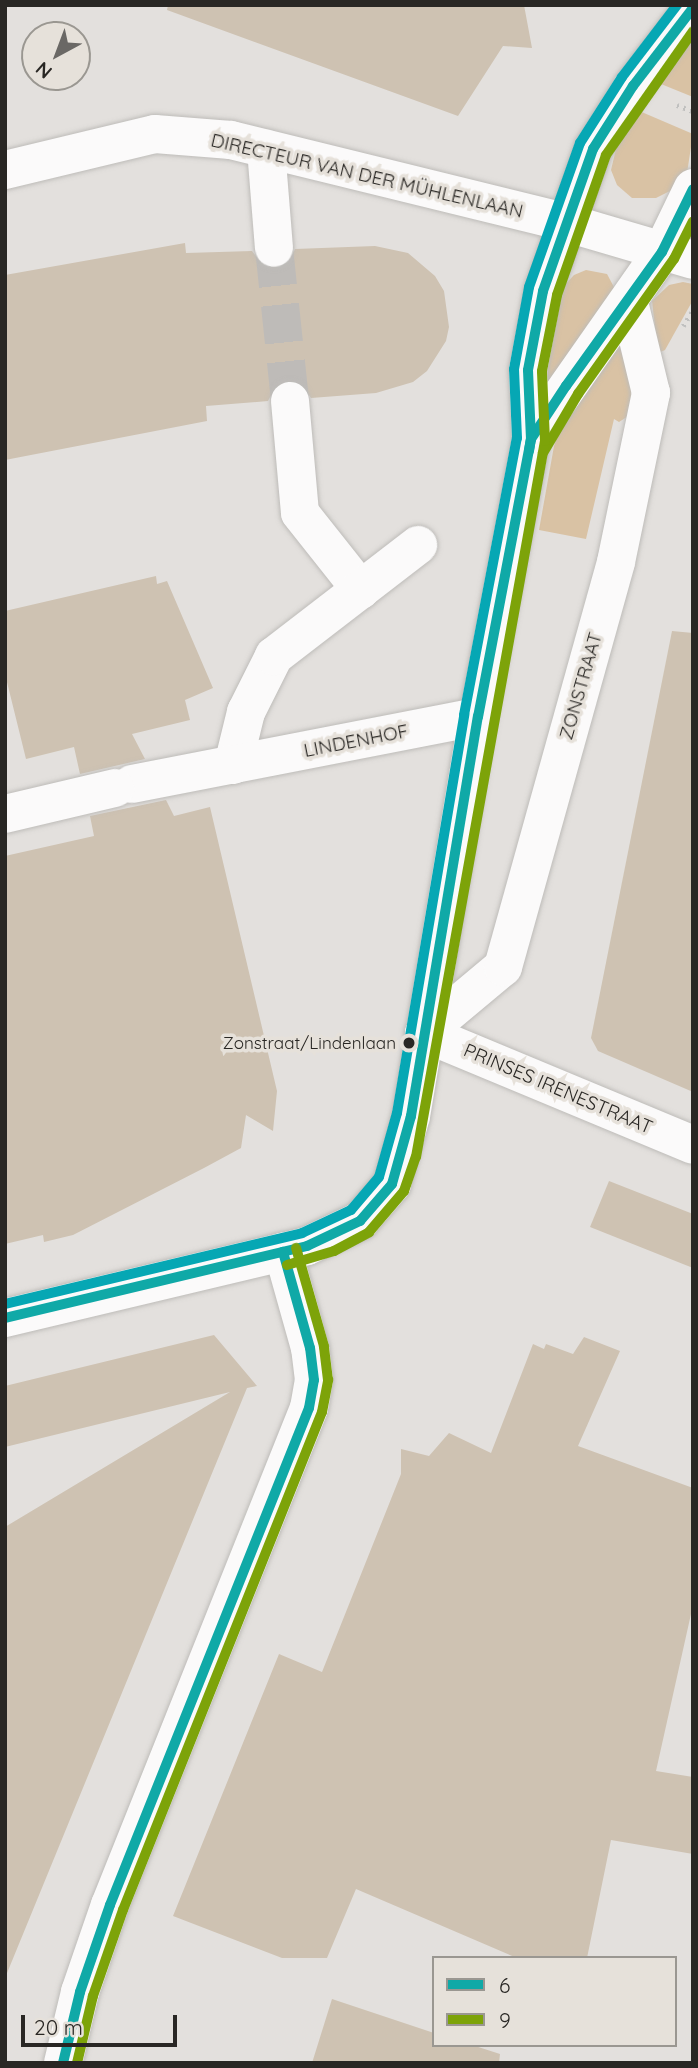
<!DOCTYPE html>
<html>
<head>
<meta charset="utf-8">
<style>
  body { margin:0 }
  #map { position:relative; width:698px; height:2068px; overflow:hidden; background:#e3e0dd; font-family:Quicksand,sans-serif }
  div>[style] { position:absolute }
  .green>* { inset:0; background:#d9c2a4 }
  .building>* { inset:0; background:#cec2b2 }
  .minor-tunnel>* { height:38px; margin-top:-19px; transform-origin:0; background:repeating-linear-gradient(90deg,#bebbb8 0 38px,transparent 0 57px) }
  .path>* { height:4.5px; margin-top:-2.25px; transform-origin:0; background:repeating-linear-gradient(90deg,#c0c0bf 0 2px,transparent 0 7px) }
  .roads { filter:drop-shadow(0 0 2px #bebcb9) drop-shadow(0 0 2px #bebcb9) }
  .minor>* { height:38px; margin:-19px; padding:0 19px; transform-origin:19px; border-radius:19px; background:#fbfafa }
  .bus-1>* { height:10px; margin:-5px; padding:0 5px; transform-origin:5px; border-radius:5px; background:#10a9a7 }
  .bus-2>* { height:10px; margin:-5px; padding:0 5px; transform-origin:5px; border-radius:5px; background:#7da309 }
  .bus-3>* { height:10px; margin:-5px; padding:0 5px; transform-origin:5px; border-radius:5px; background:#06a7b4 }
  .dots>* { width:19px; height:19px; translate:-50% -50%; box-sizing:border-box; border:4px solid #e6e1da; border-radius:50% }
  span { translate:-50% -50%; white-space:nowrap; text-align:center; line-height:1.15; -webkit-text-stroke:7px #e6e1da; paint-order:stroke }
  .bus-label { font-size:17px; color:#292724 }
  .right { translate:-100% -50%; text-align:right }
  .street-label { font-size:19px; color:#292724 }
  .frame { position:absolute; inset:0; border:7px solid #292724; pointer-events:none }
  .legend { position:absolute; left:432px; top:1956px; width:245px; height:91px; box-sizing:border-box; background:#e6e1da; border:2px solid #9a9791; margin:0; padding:9px 12px; list-style:none; font-size:21px; color:#292724 }
  .legend li { display:flex; align-items:center; gap:14px; height:35px }
  .legend b { width:35px; border:2px solid #9a9791 }
  .north { position:absolute; left:21px; top:21px; width:70px; height:70px; box-sizing:border-box; background:#e6e1da; border:2px solid #9a9791; border-radius:50%; rotate:221deg; font-size:19px; font-weight:700; line-height:28px; text-align:center; color:#292724 }
  .north::after { content:''; display:block; margin:auto; width:24px; height:32px; background:#6a6865; clip-path:polygon(50% 0,100% 100%,50% 72%,0 100%) }
  .scale { position:absolute; left:21px; top:2015px; width:156px; height:32px; box-sizing:border-box; border:4px solid #292724; border-top:0; padding-left:9px; font-size:21px; line-height:24px; white-space:nowrap; color:#292724; -webkit-text-stroke:5px #e6e1da; paint-order:stroke }
</style>
</head>
<body>
<div id="map">
  <div class="green">
    <i style="clip-path:polygon(693px 37px,693px 97px,656px 82px)"></i>
    <i style="clip-path:polygon(637px 110px,693px 134px,687px 173px,674px 189px,656px 198px,632px 198px,617px 185px,611px 170px,616px 149px)"></i>
    <i style="clip-path:polygon(586px 270px,607px 274px,615px 289px,549px 382px,546px 378px,561px 289px,574px 275px)"></i>
    <i style="clip-path:polygon(683px 282px,693px 284px,693px 300px,665px 350px,658px 353px,652px 301px,669px 285px)"></i>
    <i style="clip-path:polygon(618px 342px,638px 397px,633px 413px,619px 422px,614px 419px,586px 539px,539px 530px,554px 446px,564px 417px)"></i>
  </div>
  <div class="building">
    <i style="clip-path:polygon(168px 5px,524px 5px,532px 48px,503px 46px,458px 116px,167px 10px)"></i>
    <i style="clip-path:polygon(185px 243px,186px 253px,252px 251px,264px 267px,275px 270px,287px 266px,295px 249px,375px 246px,408px 253px,435px 276px,444px 291px,449px 327px,446px 341px,427px 371px,413px 382px,376px 393px,311px 398px,300px 382px,287px 379px,277px 384px,268px 401px,206px 406px,207px 421px,5px 460px,5px 275px)"></i>
    <i style="clip-path:polygon(156px 576px,157px 584px,167px 581px,213px 688px,185px 700px,190px 720px,132px 734px,145px 759px,80px 774px,74px 747px,26px 759px,5px 674px,5px 611px)"></i>
    <i style="clip-path:polygon(672px 631px,693px 633px,693px 1092px,598px 1051px,591px 1038px)"></i>
    <i style="clip-path:polygon(166px 800px,174px 816px,210px 807px,277px 1091px,273px 1131px,246px 1115px,241px 1148px,204px 1168px,73px 1235px,44px 1242px,43px 1235px,5px 1244px,5px 856px,94px 836px,90px 816px)"></i>
    <i style="clip-path:polygon(609px 1181px,693px 1214px,693px 1268px,590px 1227px)"></i>
    <i style="clip-path:polygon(214px 1335px,257px 1386px,247px 1388px,5px 1978px,5px 1527px,230px 1392px,5px 1447px,5px 1386px)"></i>
    <i style="clip-path:polygon(584px 1337px,620px 1351px,578px 1446px,693px 1488px,693px 1605px,656px 1771px,693px 1777px,693px 1854px,611px 1840px,587px 1958px,517px 1958px,356px 1889px,327px 1958px,282px 1958px,173px 1916px,279px 1654px,322px 1672px,401px 1474px,401px 1449px,429px 1456px,449px 1433px,491px 1453px,533px 1344px,544px 1349px,546px 1344px,573px 1354px)"></i>
    <i style="clip-path:polygon(332px 1999px,434px 2033px,434px 2045px,472px 2045px,500px 2054px,499px 2063px,312px 2063px)"></i>
  </div>
  <div class="minor-tunnel">
    <i style="left:274px;top:248px;width:154px;rotate:84deg"></i>
  </div>
  <div class="path">
    <i style="left:677px;top:105px;width:17px;rotate:21deg"></i>
    <i style="left:683px;top:326px;width:19px;rotate:-58deg"></i>
  </div>
  <div class="roads">
    <div class="minor">
      <i style="left:266px;top:149px;width:99px;rotate:85.4deg"></i>
      <i style="left:5px;top:170px;width:154px;rotate:-13.5deg"></i>
      <i style="left:155px;top:134px;width:76px;rotate:4.5deg"></i>
      <i style="left:231px;top:140px;width:343px;rotate:13.8deg"></i>
      <i style="left:564px;top:222px;width:134px;rotate:16.4deg"></i>
      <i style="left:290px;top:401px;width:112px;rotate:84.9deg"></i>
      <i style="left:300px;top:513px;width:98px;rotate:51.6deg"></i>
      <i style="left:531px;top:439px;width:228px;rotate:-55deg"></i>
      <i style="left:662px;top:252px;width:71px;rotate:-64.2deg"></i>
      <i style="left:233px;top:765px;width:55px;rotate:-76.2deg"></i>
      <i style="left:246px;top:712px;width:63px;rotate:-63.4deg"></i>
      <i style="left:274px;top:656px;width:182px;rotate:-37.6deg"></i>
      <i style="left:132px;top:784px;width:352px;rotate:-11deg"></i>
      <i style="left:5px;top:814px;width:113px;rotate:-13.3deg"></i>
      <i style="left:424px;top:1033px;width:103px;rotate:-39.9deg"></i>
      <i style="left:503px;top:967px;width:420px;rotate:-74.4deg"></i>
      <i style="left:616px;top:562px;width:173px;rotate:-78.3deg"></i>
      <i style="left:651px;top:393px;width:94px;rotate:-103.6deg"></i>
      <i style="left:424px;top:1033px;width:291px;rotate:22.6deg"></i>
      <i style="left:5px;top:1318px;width:310px;rotate:-13.4deg"></i>
      <i style="left:307px;top:1246px;width:59px;rotate:-25.3deg"></i>
      <i style="left:360px;top:1221px;width:49px;rotate:-49.1deg"></i>
      <i style="left:392px;top:1184px;width:71px;rotate:-74.4deg"></i>
      <i style="left:411px;top:1116px;width:405px;rotate:-80.5deg"></i>
      <i style="left:478px;top:717px;width:283px;rotate:-79.2deg"></i>
      <i style="left:531px;top:439px;width:69px;rotate:-92.5deg"></i>
      <i style="left:528px;top:370px;width:80px;rotate:-79.2deg"></i>
      <i style="left:543px;top:291px;width:151px;rotate:-70.6deg"></i>
      <i style="left:593px;top:149px;width:75px;rotate:-57.6deg"></i>
      <i style="left:633px;top:86px;width:98px;rotate:-52.4deg"></i>
      <i style="left:63px;top:2063px;width:73px;rotate:-76.5deg"></i>
      <i style="left:80px;top:1992px;width:92px;rotate:-71deg"></i>
      <i style="left:110px;top:1905px;width:535px;rotate:-68.18deg"></i>
      <i style="left:309px;top:1408px;width:28px;rotate:-80deg"></i>
      <i style="left:314px;top:1380px;width:32px;rotate:-97deg"></i>
      <i style="left:310px;top:1348px;width:100px;rotate:-105.7deg"></i>
    </div>
  </div>
  <div class="bus-1">
    <i style="left:529px;top:451px;width:12px;rotate:-81deg"></i>
    <i style="left:531px;top:439px;width:64px;rotate:-56.6deg"></i>
    <i style="left:566px;top:386px;width:165px;rotate:-54.4deg"></i>
    <i style="left:662px;top:252px;width:70px;rotate:-63.8deg"></i>
    <i style="left:5px;top:1318px;width:310px;rotate:-13.4deg"></i>
    <i style="left:307px;top:1246px;width:59px;rotate:-25.3deg"></i>
    <i style="left:360px;top:1221px;width:49px;rotate:-49.1deg"></i>
    <i style="left:392px;top:1184px;width:71px;rotate:-74.4deg"></i>
    <i style="left:411px;top:1116px;width:405px;rotate:-80.5deg"></i>
    <i style="left:478px;top:717px;width:283px;rotate:-79.2deg"></i>
    <i style="left:531px;top:439px;width:69px;rotate:-92.5deg"></i>
    <i style="left:528px;top:370px;width:80px;rotate:-79.2deg"></i>
    <i style="left:543px;top:291px;width:151px;rotate:-70.6deg"></i>
    <i style="left:593px;top:149px;width:75px;rotate:-57.6deg"></i>
    <i style="left:633px;top:86px;width:98px;rotate:-52.4deg"></i>
    <i style="left:63px;top:2063px;width:73px;rotate:-76.5deg"></i>
    <i style="left:80px;top:1992px;width:92px;rotate:-71deg"></i>
    <i style="left:110px;top:1905px;width:535px;rotate:-68.18deg"></i>
    <i style="left:309px;top:1408px;width:28px;rotate:-80deg"></i>
    <i style="left:314px;top:1380px;width:32px;rotate:-97deg"></i>
    <i style="left:310px;top:1348px;width:100px;rotate:-105.7deg"></i>
  </div>
  <div class="bus-2">
    <i style="left:543px;top:453px;width:69px;rotate:-59.3deg"></i>
    <i style="left:578px;top:394px;width:166px;rotate:-54.6deg"></i>
    <i style="left:674px;top:259px;width:42px;rotate:-63.4deg"></i>
    <i style="left:287px;top:1265px;width:49px;rotate:-16.6deg"></i>
    <i style="left:334px;top:1251px;width:40px;rotate:-28deg"></i>
    <i style="left:369px;top:1232px;width:54px;rotate:-49.5deg"></i>
    <i style="left:404px;top:1191px;width:36px;rotate:-71deg"></i>
    <i style="left:416px;top:1157px;width:728px;rotate:-79.79deg"></i>
    <i style="left:545px;top:441px;width:70px;rotate:-92.5deg"></i>
    <i style="left:542px;top:371px;width:77px;rotate:-78.8deg"></i>
    <i style="left:557px;top:295px;width:148px;rotate:-70.7deg"></i>
    <i style="left:606px;top:155px;width:151px;rotate:-54.9deg"></i>
    <i style="left:77px;top:2063px;width:69px;rotate:-76.6deg"></i>
    <i style="left:93px;top:1996px;width:91px;rotate:-70.8deg"></i>
    <i style="left:123px;top:1910px;width:536px;rotate:-68.22deg"></i>
    <i style="left:322px;top:1412px;width:33px;rotate:-79deg"></i>
    <i style="left:328px;top:1380px;width:34px;rotate:-97deg"></i>
    <i style="left:324px;top:1346px;width:102px;rotate:-105.9deg"></i>
  </div>
  <div class="bus-3">
    <i style="left:5px;top:1304px;width:305px;rotate:-13.4deg"></i>
    <i style="left:302px;top:1233px;width:54px;rotate:-25.1deg"></i>
    <i style="left:351px;top:1210px;width:43px;rotate:-49.7deg"></i>
    <i style="left:379px;top:1177px;width:66px;rotate:-74.3deg"></i>
    <i style="left:397px;top:1113px;width:404px;rotate:-80.4deg"></i>
    <i style="left:464px;top:715px;width:282px;rotate:-79.2deg"></i>
    <i style="left:517px;top:438px;width:69px;rotate:-92.5deg"></i>
    <i style="left:514px;top:369px;width:83px;rotate:-79.6deg"></i>
    <i style="left:529px;top:287px;width:153px;rotate:-70.5deg"></i>
    <i style="left:580px;top:143px;width:78px;rotate:-57.5deg"></i>
    <i style="left:622px;top:77px;width:91px;rotate:-52.6deg"></i>
  </div>
  <div class="dots">
    <i style="left:409px;top:1043px;background:#292724"></i>
  </div>
  <div class="bus-label">
    <span class="right" style="left:396px;top:1043px">Zonstraat/Lindenlaan</span>
  </div>
  <div class="street-label">
    <span style="left:367px;top:176px;rotate:13deg">DIRECTEUR VAN DER MÜHLENLAAN</span>
    <span style="left:581px;top:686px;rotate:-74deg">ZONSTRAAT</span>
    <span style="left:356px;top:741px;rotate:-11deg">LINDENHOF</span>
    <span style="left:558px;top:1089px;rotate:23deg">PRINSES IRENESTRAAT</span>
  </div>
  <div class="frame"></div>
  <ul class="legend">
  <li><b style="height:9px;background:#10a9a7"></b>6</li>
  <li><b style="height:9px;background:#7da309"></b>9</li>
  </ul>
  <div class="north">N</div>
  <div class="scale">20 m</div>
</div>
</body>
</html>
